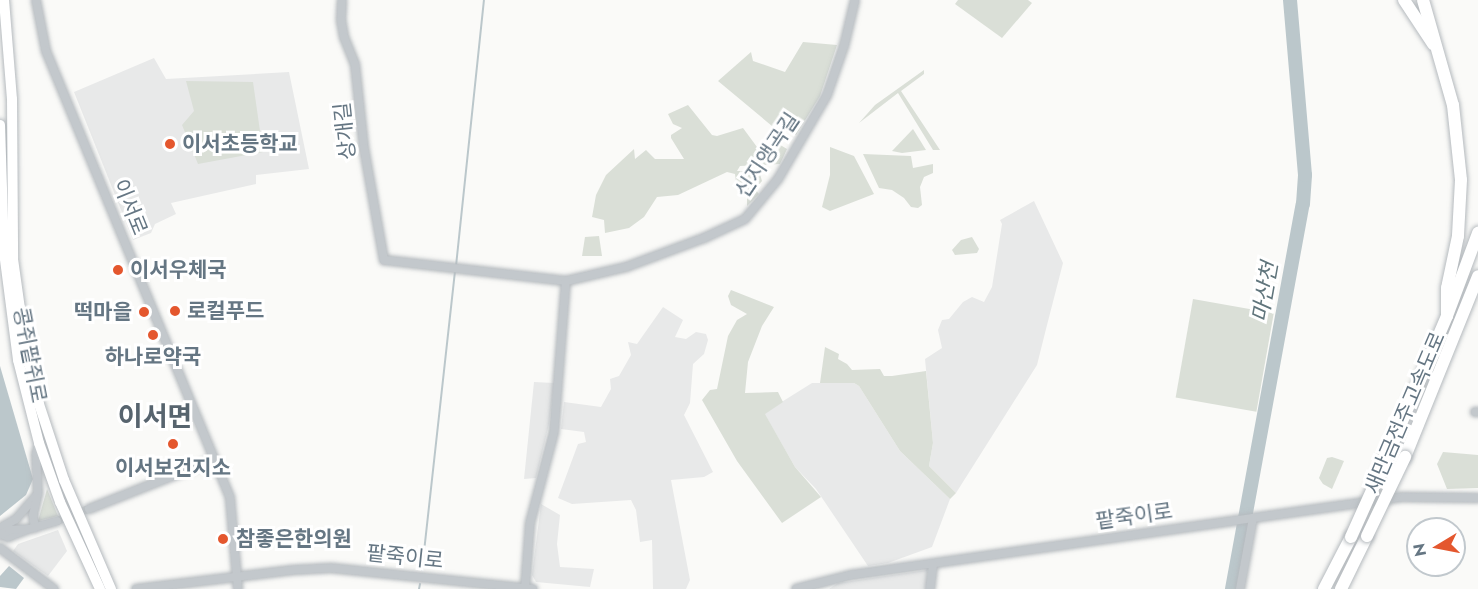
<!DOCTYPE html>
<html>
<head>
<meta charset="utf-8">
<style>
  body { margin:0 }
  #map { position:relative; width:1478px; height:589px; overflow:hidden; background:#fafaf8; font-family:Jost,"Noto Sans KR",sans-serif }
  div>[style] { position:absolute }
  .built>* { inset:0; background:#e8e9e9 }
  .green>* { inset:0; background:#dadfd7; transform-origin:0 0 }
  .water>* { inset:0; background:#bbc7cb }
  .stream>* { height:2px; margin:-1px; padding:0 1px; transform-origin:1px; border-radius:1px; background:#bbc7cb }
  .river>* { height:14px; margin:-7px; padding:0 7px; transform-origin:7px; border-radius:7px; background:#bbc7cb }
  .minor-tunnel>* { height:8px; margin-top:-4px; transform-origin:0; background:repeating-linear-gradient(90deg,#d5d9db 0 8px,transparent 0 12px) }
  .roads { filter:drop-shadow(0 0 2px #b5babe) drop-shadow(0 0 2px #b5babe) }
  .minor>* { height:8px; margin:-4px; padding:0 4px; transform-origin:4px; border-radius:4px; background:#c3c8cc }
  .major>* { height:10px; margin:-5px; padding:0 5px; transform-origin:5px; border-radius:5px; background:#fff }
  .highway>* { height:12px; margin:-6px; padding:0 6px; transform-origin:6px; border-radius:6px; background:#fff }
  .bridges { filter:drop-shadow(0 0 2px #b4b9bd) drop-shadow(0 0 2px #b4b9bd) }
  .highway-bridge>* { height:12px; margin:-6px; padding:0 6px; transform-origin:6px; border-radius:6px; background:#fff }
  .dots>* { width:16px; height:16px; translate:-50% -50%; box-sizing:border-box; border:3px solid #fff; border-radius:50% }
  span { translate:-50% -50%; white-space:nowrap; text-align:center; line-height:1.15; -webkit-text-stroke:6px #fff; paint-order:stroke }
  .street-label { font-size:21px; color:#657683 }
  .poi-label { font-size:21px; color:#657683; font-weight:700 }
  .left { translate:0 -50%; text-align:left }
  .right { translate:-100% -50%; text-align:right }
  .water-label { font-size:22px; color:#60757c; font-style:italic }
  .district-label { font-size:27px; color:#57646e; font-weight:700 }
  .north { position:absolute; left:1406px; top:517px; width:60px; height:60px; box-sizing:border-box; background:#fff; border:2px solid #c1c8cd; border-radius:50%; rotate:260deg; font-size:16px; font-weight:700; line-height:24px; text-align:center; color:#657683 }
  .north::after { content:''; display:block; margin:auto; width:21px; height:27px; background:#e4572e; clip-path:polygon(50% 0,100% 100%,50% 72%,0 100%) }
</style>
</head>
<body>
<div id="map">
  <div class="built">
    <i style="clip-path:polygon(154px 58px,166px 79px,289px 72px,309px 169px,256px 175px,256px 184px,171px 203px,176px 214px,155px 224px,151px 233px,133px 240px,74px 92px)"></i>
    <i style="clip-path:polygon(1034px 201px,1063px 263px,1046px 329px,1037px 365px,956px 493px,929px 466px,933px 443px,925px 359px,942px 348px,938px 330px,942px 320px,949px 319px,963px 302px,972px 297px,984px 302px,992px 287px,1002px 224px,1000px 220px)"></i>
    <i style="clip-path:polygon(663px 307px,683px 320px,675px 337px,686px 339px,696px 332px,706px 334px,708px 340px,704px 354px,693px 364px,690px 403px,684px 415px,713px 472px,704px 477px,671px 480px,690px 580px,686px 589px,653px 589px,652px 540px,640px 542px,636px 510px,631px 500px,572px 504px,558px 498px,578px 444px,586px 442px,584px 432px,561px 429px,564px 402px,601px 407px,611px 389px,610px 379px,619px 376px,631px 355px,628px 342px,637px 344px)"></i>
    <i style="clip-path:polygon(534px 382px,554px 383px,549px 424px,536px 478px,524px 479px)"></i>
    <i style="clip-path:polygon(812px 383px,854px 383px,859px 386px,900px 451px,950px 499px,932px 547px,888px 563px,868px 566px,816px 489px,795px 467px,764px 413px)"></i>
    <i style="clip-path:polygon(541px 504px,560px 515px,557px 544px,560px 567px,594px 569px,590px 587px,536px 582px,532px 575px)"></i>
    <i style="clip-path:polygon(58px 530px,67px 551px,48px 576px,13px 551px,18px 544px)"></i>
    <i style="clip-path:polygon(927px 570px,928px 589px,829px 589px,838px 583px)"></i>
  </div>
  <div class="green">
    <i style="clip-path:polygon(958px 0,1028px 0,1032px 3px,1002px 38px,955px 4px)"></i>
    <i style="clip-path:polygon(803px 42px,837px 45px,820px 96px,796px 135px,772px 126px,718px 81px,751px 52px,753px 61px,785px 72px)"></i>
    <i style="clip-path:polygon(924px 70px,924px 74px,901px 91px,940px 150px,933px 150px,898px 93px,859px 123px,875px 105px)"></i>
    <i style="clip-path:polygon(186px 81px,253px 82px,263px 152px,198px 164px,182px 125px,194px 111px)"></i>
    <i style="clip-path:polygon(688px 105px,712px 135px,717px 136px,743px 128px,757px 147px,777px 143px,787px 149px,780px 164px,740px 166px,737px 171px,759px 171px,762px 181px,755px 189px,759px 194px,747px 206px,747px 189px,737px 190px,735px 174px,727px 172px,678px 195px,657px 197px,644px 217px,629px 228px,605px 233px,604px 220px,592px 217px,596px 195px,606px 175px,634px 149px,635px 159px,646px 150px,655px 159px,684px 159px,671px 138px,671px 135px,682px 128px,673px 124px,668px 114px)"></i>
    <i style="clip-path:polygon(913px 129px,926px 150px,902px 153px,892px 151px)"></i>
    <i style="clip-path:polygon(830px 147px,854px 156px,874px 194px,830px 211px,822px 207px,830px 175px)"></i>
    <i style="clip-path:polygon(863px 154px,911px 156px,913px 168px,933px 164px,933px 173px,924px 177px,920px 187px,922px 205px,918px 208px,911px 207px,904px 198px,892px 190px,879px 188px)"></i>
    <i style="clip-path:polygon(599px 236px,602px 256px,582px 256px,585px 237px)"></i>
    <i style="clip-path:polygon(972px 237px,979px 249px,977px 253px,955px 255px,952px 250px,961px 240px)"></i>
    <i style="clip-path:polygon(731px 290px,774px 307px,762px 326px,748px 362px,745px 393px,778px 392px,783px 402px,765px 414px,795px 467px,821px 497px,782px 523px,737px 461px,702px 400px,710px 390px,717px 389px,728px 336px,737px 320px,747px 314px,731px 305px,728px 296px)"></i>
    <i style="left:1193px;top:299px;width:82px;height:100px;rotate:10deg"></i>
    <i style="clip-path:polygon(825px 347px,839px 354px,838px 359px,847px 364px,852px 370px,880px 369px,884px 376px,892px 376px,926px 371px,933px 443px,929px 466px,956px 493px,950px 499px,900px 451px,859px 386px,854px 383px,820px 383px)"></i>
    <i style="clip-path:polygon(1443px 452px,1478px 455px,1478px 488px,1447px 489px,1437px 464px)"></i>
    <i style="clip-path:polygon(1332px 457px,1344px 461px,1332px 489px,1323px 484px,1319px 478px,1327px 458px)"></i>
    <i style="clip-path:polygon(47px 489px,58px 516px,38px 521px)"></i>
  </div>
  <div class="water">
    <i style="clip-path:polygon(0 366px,33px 479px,26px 495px,0 516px)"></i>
    <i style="clip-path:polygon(9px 566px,24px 578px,16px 589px,0 587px,0 576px)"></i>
  </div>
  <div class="stream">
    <i style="left:456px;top:266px;width:267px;rotate:-84deg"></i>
    <i style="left:422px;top:570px;width:301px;rotate:-83.7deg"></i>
    <i style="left:419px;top:589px;width:5px;rotate:-79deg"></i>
  </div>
  <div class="river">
    <i style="left:1232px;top:589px;width:391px;rotate:-79.6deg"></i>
    <i style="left:1303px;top:204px;width:29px;rotate:-86deg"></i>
    <i style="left:1305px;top:175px;width:176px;rotate:-94.9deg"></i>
  </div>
  <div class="minor-tunnel">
    <i style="left:57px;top:521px;width:34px;rotate:-21deg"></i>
  </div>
  <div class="roads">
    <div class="minor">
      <i style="left:36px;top:0;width:52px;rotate:78.9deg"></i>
      <i style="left:46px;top:51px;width:483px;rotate:67.6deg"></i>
      <i style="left:230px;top:498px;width:91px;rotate:85deg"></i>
      <i style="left:342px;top:0;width:20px;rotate:93deg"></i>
      <i style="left:341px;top:20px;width:17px;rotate:80deg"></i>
      <i style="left:344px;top:37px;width:29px;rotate:68deg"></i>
      <i style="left:355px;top:64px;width:84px;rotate:83.9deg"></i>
      <i style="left:364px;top:148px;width:114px;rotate:79.9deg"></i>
      <i style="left:384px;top:260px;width:183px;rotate:6.6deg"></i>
      <i style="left:566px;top:281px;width:62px;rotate:-13.1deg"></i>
      <i style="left:626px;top:267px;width:83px;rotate:-20.4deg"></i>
      <i style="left:704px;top:238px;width:45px;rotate:-24.9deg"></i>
      <i style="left:745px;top:219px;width:52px;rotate:-50.5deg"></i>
      <i style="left:778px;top:179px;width:97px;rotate:-59.7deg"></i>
      <i style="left:827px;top:95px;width:52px;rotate:-70.9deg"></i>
      <i style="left:844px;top:46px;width:47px;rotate:-76.6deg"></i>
      <i style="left:1475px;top:412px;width:3px"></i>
      <i style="left:89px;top:509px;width:133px;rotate:-21.6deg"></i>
      <i style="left:0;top:528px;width:18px;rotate:-29deg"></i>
      <i style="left:16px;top:519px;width:33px;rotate:-49deg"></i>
      <i style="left:38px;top:494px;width:40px;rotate:-92.9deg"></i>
      <i style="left:36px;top:454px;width:10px;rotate:-73deg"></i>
      <i style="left:35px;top:528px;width:13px;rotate:-99deg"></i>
      <i style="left:33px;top:515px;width:17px;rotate:-77deg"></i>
      <i style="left:1px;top:534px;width:8px;rotate:23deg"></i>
      <i style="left:8px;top:537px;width:22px;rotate:-21deg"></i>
      <i style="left:0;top:535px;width:10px;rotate:-29deg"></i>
      <i style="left:9px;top:530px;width:20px;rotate:-3deg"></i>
      <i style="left:29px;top:529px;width:29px;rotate:-16deg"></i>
      <i style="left:0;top:548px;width:68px;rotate:37.2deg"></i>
      <i style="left:136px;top:589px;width:158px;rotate:-6.9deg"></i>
      <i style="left:293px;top:570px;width:38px;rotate:-3deg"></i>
      <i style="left:331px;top:568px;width:203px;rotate:5.9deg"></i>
      <i style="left:525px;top:589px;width:66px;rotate:-85.7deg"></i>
      <i style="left:530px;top:523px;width:94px;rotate:-75.2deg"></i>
      <i style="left:554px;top:432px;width:151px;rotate:-85.5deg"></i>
      <i style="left:796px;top:589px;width:57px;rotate:-14.3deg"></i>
      <i style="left:851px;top:575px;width:556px;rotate:-8.07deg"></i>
      <i style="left:1401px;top:497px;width:77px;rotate:0.7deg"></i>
      <i style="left:930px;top:589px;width:25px;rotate:-83deg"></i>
      <i style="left:1240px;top:589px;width:72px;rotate:-79.6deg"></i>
    </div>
    <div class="major">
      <i style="left:4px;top:0;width:99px;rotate:85.4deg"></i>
      <i style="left:12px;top:99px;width:160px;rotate:89.6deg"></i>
      <i style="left:13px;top:259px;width:93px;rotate:82deg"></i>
      <i style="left:26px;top:351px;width:55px;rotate:76.2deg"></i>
      <i style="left:39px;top:404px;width:80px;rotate:71.8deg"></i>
      <i style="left:64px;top:480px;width:119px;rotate:66.7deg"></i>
      <i style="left:0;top:125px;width:127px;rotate:88.2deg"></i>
      <i style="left:4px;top:252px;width:109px;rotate:82.6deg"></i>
      <i style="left:18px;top:360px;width:86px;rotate:75.8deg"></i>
      <i style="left:39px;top:443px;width:63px;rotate:70.4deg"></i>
      <i style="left:60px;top:502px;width:96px;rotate:65.3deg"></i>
    </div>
    <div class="highway">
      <i style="left:1404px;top:0;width:53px;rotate:56.6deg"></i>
      <i style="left:1423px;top:0;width:109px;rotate:74.1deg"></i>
      <i style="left:1453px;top:105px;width:75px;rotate:83.9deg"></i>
      <i style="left:1461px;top:180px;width:56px;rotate:93.1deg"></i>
      <i style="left:1458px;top:236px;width:53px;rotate:101.9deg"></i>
      <i style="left:1447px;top:288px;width:28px;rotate:90deg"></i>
      <i style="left:1405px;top:457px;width:195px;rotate:-68deg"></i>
      <i style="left:1386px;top:459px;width:155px;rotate:-66.9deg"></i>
      <i style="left:1447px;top:316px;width:89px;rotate:-69.5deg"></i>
      <i style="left:1324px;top:589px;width:59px;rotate:-62.6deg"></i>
      <i style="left:1341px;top:589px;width:59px;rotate:-63.9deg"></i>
    </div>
  </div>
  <div class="bridges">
    <div class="highway-bridge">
      <i style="left:1367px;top:536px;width:88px;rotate:-64.3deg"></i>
      <i style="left:1351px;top:537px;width:85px;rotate:-65.8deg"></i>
    </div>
  </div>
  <div class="dots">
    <i style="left:170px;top:144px;background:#e4572e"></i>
    <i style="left:118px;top:270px;background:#e4572e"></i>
    <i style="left:175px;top:311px;background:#e4572e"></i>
    <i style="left:144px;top:312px;background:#e4572e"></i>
    <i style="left:153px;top:335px;background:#e4572e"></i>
    <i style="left:173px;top:444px;background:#e4572e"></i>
    <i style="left:223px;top:539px;background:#e4572e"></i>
  </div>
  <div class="street-label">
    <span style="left:345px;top:131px;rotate:-96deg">상개길</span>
    <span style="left:767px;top:155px;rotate:-56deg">신지앵곡길</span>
    <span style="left:130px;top:207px;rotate:68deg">이서로</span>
    <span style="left:30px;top:355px;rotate:79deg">콩쥐팥쥐로</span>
    <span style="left:1405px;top:413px;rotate:-67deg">새만금전주고속도로</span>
    <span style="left:1134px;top:516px;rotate:-8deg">팥죽이로</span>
    <span style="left:405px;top:557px;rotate:6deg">팥죽이로</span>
  </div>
  <div class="poi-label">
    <span class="left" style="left:182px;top:144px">이서초등학교</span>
    <span class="left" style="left:130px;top:270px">이서우체국</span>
    <span class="left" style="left:187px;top:311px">로컬푸드</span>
    <span class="right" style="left:132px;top:312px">떡마을</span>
    <span style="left:153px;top:357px">하나로약국</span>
    <span style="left:173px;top:468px">이서보건지소</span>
    <span class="left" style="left:236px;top:539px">참좋은한의원</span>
  </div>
  <div class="water-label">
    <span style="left:1265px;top:292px;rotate:-80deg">마산천</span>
  </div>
  <div class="district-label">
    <span style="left:155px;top:417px">이서면</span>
  </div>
  <div class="north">N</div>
</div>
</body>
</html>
